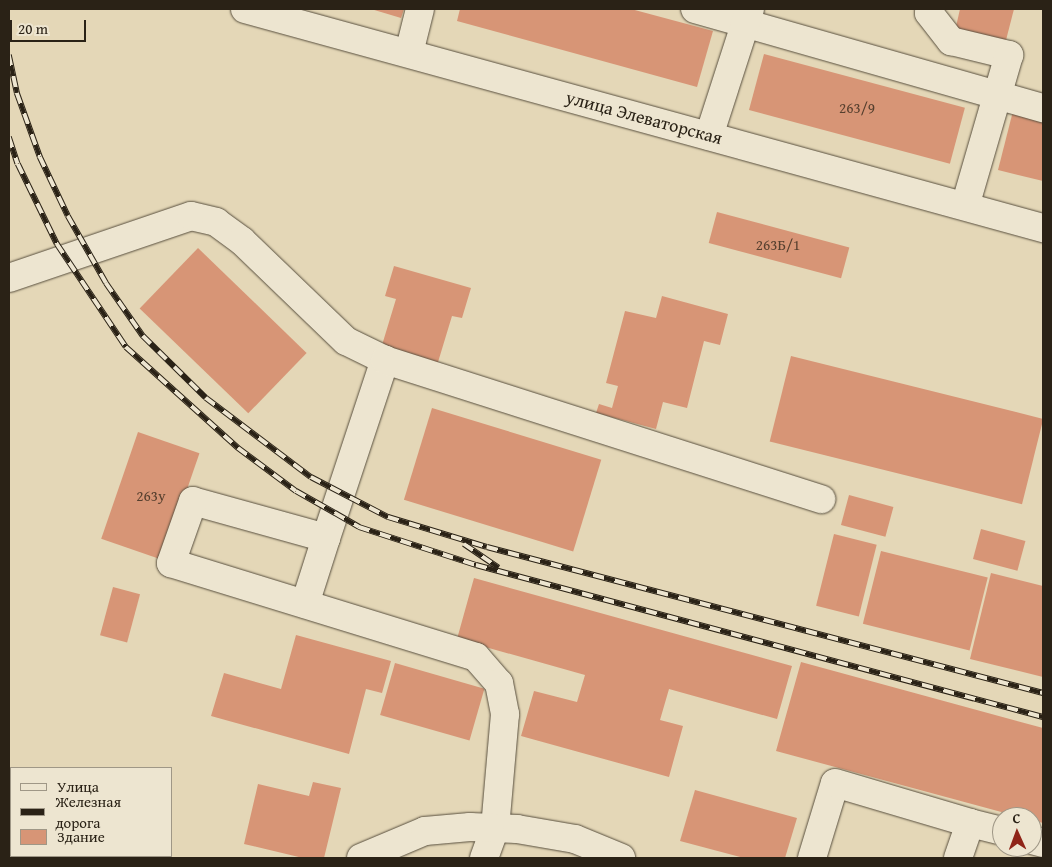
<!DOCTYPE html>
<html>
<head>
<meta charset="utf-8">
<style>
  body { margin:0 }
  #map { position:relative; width:1052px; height:867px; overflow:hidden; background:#e4d7b7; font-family:"Gentium Book Plus",serif }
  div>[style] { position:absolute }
  .building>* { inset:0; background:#d79576; transform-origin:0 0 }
  .roads { filter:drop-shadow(0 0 1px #584f3e) drop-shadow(0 0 1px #584f3e) }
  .minor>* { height:28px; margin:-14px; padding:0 14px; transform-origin:14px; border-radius:14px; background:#ede5d0 }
  .rail>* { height:5.5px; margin-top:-2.75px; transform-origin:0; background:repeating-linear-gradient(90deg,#ede5d0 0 11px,#2a2216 0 22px); box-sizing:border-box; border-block:1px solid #2a2216 }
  span { translate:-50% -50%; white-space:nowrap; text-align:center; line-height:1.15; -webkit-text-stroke:4px #ede5d0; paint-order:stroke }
  .number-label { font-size:15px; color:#553f2e }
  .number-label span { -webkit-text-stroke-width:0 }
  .street-label { font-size:18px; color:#2a2216 }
  .frame { position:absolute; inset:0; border:10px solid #2a2216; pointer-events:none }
  .legend { position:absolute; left:10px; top:767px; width:162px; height:90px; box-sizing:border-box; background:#ede5d0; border:1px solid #9f9786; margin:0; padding:6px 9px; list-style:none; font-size:15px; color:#2a2216 }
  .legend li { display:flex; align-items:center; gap:10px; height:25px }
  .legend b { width:25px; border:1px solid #9f9786 }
  .north { position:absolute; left:992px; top:807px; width:50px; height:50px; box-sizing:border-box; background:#ede5d0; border:1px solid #9f9786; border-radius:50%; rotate:358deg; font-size:14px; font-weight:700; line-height:20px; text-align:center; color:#2a2216 }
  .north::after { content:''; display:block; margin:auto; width:18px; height:22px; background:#8f2418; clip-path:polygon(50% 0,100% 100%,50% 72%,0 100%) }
  .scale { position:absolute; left:10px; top:20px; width:76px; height:22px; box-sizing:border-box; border:2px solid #2a2216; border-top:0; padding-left:6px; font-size:15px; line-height:18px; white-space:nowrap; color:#2a2216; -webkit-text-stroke:4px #ede5d0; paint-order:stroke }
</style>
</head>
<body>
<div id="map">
  <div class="building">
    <i style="clip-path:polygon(371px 9px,404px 9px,401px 18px)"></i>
    <i style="clip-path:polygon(460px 9px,631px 9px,713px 31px,697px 87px,457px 21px)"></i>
    <i style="clip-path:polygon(960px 9px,1014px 9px,1005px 44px,955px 31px)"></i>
    <i style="left:764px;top:54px;width:208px;height:58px;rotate:15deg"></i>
    <i style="clip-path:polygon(1013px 111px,1043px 119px,1043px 181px,998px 170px)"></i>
    <i style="left:717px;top:212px;width:137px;height:32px;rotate:15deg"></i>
    <i style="left:198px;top:248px;width:151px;height:84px;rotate:44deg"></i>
    <i style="clip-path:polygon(394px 266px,471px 288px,462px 318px,452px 316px,435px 372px,379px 355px,396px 299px,385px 296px)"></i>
    <i style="clip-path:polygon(662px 296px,728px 314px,720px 345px,704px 341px,687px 408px,663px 402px,656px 429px,596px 413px,599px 404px,612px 408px,618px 386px,606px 383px,625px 311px,656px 318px)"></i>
    <i style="left:791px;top:356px;width:260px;height:88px;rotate:14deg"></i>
    <i style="left:432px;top:408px;width:177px;height:96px;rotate:17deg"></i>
    <i style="left:138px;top:432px;width:65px;height:113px;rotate:19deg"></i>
    <i style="left:849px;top:495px;width:46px;height:31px;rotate:15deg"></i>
    <i style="left:981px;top:529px;width:46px;height:31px;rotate:15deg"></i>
    <i style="left:834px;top:534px;width:44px;height:74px;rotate:14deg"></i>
    <i style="left:881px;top:551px;width:110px;height:75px;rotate:14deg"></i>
    <i style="clip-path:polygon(991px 573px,1043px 586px,1043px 677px,970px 659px)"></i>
    <i style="clip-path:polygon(474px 578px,792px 666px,777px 719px,669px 689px,660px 720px,683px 726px,669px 777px,521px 736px,534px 691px,577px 702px,585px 675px,457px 639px)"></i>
    <i style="left:113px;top:587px;width:28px;height:50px;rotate:15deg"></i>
    <i style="clip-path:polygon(296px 635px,391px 661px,382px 693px,366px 689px,349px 754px,211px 716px,224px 673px,281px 689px)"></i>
    <i style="clip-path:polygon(801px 662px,1043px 728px,1043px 823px,1032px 820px,1032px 817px,1020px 817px,776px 751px)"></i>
    <i style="left:395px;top:663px;width:93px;height:54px;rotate:16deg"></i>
    <i style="clip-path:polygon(313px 782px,341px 788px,324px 858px,303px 858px,244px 844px,258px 784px,309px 796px)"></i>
    <i style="clip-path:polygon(695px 790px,797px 818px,785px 858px,744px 858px,680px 841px)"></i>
  </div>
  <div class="roads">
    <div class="minor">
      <i style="left:245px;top:9px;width:828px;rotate:15.35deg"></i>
      <i style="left:695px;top:9px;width:362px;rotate:15.9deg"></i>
      <i style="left:930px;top:9px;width:4px;rotate:104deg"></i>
      <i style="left:929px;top:13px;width:36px;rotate:52deg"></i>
      <i style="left:951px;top:41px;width:60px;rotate:13.6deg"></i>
      <i style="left:1009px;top:55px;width:157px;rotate:106.2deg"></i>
      <i style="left:409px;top:53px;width:45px;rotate:-76deg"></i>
      <i style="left:709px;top:136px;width:133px;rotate:-72.1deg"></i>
      <i style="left:9px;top:278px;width:192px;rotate:-18.8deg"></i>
      <i style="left:191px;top:216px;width:26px;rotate:13deg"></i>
      <i style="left:216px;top:222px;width:32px;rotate:36deg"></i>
      <i style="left:242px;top:241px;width:144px;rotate:43.9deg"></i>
      <i style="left:346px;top:341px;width:43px;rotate:26deg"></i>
      <i style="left:326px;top:538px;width:188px;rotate:-71.7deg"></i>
      <i style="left:385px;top:360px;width:458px;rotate:17.7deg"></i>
      <i style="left:305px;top:604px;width:69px;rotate:-72.3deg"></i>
      <i style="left:326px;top:538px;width:138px;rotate:-164.5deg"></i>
      <i style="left:193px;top:501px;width:66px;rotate:109.5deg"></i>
      <i style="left:171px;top:563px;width:319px;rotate:17.1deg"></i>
      <i style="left:476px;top:657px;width:35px;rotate:49deg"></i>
      <i style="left:499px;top:683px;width:32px;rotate:79deg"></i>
      <i style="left:505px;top:714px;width:114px;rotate:95deg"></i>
      <i style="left:495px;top:828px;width:32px;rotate:110deg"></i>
      <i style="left:1032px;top:840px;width:11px;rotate:15deg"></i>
      <i style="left:9px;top:844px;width:2px"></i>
      <i style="left:68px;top:856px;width:12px;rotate:9deg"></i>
      <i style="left:361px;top:858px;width:69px;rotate:-22.9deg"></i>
      <i style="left:425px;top:831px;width:45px;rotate:-5.1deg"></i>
      <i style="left:470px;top:827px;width:47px;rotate:2.4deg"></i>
      <i style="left:517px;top:829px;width:59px;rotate:9.8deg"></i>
      <i style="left:575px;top:839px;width:50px;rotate:22.4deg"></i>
      <i style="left:812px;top:858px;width:78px;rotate:-73deg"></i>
      <i style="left:835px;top:783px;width:141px;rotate:16.5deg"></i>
      <i style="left:958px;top:858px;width:37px;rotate:-71deg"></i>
      <i style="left:970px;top:823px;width:33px;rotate:14deg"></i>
    </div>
  </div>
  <div class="rail">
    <i style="left:9px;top:55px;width:39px;rotate:78deg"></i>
    <i style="left:17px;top:93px;width:68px;rotate:70.2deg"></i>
    <i style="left:40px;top:157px;width:65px;rotate:64.6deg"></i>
    <i style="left:68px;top:216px;width:77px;rotate:60.4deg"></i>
    <i style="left:106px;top:283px;width:65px;rotate:55.1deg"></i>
    <i style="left:143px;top:336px;width:88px;rotate:44.5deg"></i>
    <i style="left:206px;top:398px;width:131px;rotate:37deg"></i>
    <i style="left:311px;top:477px;width:87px;rotate:27.5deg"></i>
    <i style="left:388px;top:517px;width:103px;rotate:16.9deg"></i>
    <i style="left:487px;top:547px;width:575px;rotate:14.71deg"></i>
    <i style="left:9px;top:137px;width:28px;rotate:72deg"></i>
    <i style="left:18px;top:164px;width:89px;rotate:64deg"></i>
    <i style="left:57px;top:244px;width:124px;rotate:56.2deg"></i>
    <i style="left:126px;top:347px;width:151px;rotate:42deg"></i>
    <i style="left:238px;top:448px;width:72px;rotate:36.6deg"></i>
    <i style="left:296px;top:491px;width:45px;rotate:29.4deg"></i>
    <i style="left:335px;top:513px;width:28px;rotate:30deg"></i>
    <i style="left:359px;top:527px;width:123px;rotate:18deg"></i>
    <i style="left:476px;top:565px;width:587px;rotate:15.01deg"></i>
    <i style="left:464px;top:544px;width:42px;rotate:34.4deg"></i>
  </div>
  <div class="number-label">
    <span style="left:857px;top:108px">263/9</span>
    <span style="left:778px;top:245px">263Б/1</span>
    <span style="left:151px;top:496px">263у</span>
  </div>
  <div class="street-label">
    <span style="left:644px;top:118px;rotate:15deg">улица Элеваторская</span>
  </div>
  <div class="frame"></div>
  <ul class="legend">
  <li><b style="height:6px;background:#ede5d0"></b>Улица</li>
  <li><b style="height:6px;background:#2a2216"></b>Железная дорога</li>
  <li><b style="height:14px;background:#d79576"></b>Здание</li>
  </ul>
  <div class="north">С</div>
  <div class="scale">20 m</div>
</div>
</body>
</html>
